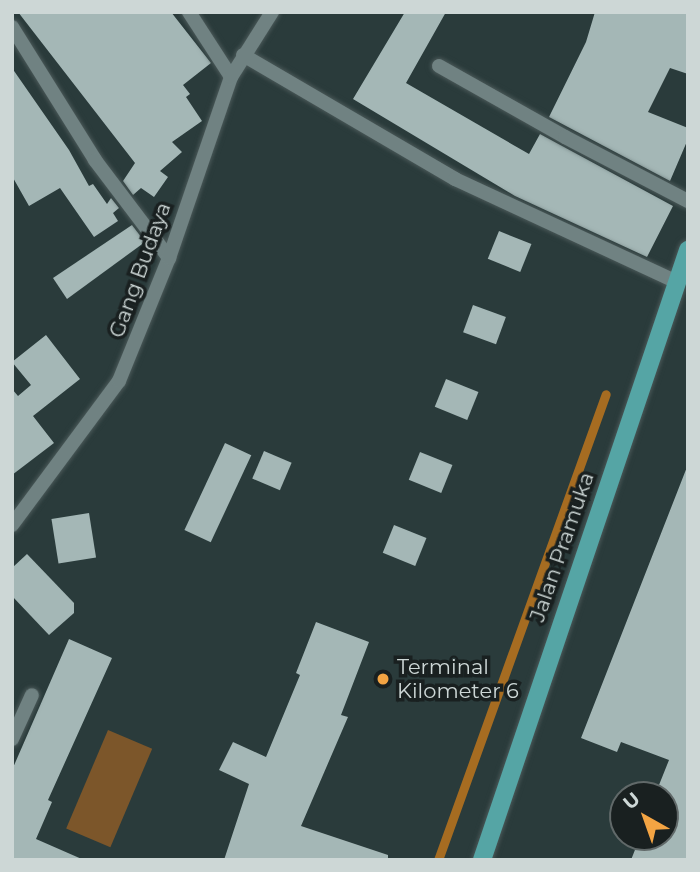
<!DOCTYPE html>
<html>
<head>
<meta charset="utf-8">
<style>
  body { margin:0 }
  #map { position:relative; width:700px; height:872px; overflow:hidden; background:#2a3b3b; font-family:Montserrat,sans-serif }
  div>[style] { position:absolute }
  .green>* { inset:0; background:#7c562a; transform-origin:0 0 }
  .stream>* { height:9px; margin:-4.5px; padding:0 4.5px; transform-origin:4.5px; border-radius:4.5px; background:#a66c21 }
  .building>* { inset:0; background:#a4b7b6; transform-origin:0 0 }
  .roads { filter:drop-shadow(0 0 2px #4a5858) drop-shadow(0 0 2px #4a5858) }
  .street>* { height:14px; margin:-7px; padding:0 7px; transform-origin:7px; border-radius:7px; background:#708282 }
  .primary>* { height:18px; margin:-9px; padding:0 9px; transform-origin:9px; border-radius:9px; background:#55a5a5 }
  .dots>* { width:19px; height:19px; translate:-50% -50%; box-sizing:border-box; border:4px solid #192020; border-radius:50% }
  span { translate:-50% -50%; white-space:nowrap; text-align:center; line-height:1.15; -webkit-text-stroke:7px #192020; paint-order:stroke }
  .street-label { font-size:21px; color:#cdd7d6 }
  .poi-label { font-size:21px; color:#cdd7d6 }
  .left { translate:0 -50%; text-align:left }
  .frame { position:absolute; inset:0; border:14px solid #cdd7d6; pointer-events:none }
  .north { position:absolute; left:609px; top:781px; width:70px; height:70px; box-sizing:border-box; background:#192020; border:2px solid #616969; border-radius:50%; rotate:320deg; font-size:19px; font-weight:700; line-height:28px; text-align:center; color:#cdd7d6 }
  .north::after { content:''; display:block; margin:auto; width:24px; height:32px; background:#f3a443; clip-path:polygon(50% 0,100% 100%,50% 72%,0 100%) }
</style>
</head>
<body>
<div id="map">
  <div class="green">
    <i style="left:108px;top:730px;width:48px;height:107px;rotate:23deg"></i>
  </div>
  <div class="stream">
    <i style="left:438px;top:860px;width:495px;rotate:-70.2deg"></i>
  </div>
  <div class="building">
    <i style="clip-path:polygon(18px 12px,171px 12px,211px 63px,183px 85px,190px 94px,186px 97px,202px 121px,172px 142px,182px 152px,160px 171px,168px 177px,154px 197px,141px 188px,133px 195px,123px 181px,135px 163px)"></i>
    <i style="clip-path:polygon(405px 12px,446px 12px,406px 83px,529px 154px,540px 134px,673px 206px,647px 257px,515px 196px,353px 99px)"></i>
    <i style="clip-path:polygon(595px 12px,688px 12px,688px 74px,670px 68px,648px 112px,688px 128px,688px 139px,670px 181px,549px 117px,586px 42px)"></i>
    <i style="clip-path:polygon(12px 68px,69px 150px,89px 186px,93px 184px,107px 204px,111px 198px,119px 208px,113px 213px,118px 221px,94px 237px,60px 188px,29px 206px,12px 176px)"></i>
    <i style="clip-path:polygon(132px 225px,145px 242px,67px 299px,53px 278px)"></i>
    <i style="left:499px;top:231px;width:35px;height:30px;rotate:22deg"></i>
    <i style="left:473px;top:305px;width:35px;height:29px;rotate:20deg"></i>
    <i style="clip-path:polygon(46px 335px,80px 379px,33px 416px,54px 443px,12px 475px,12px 389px,18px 396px,31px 385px,12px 362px)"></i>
    <i style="left:446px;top:379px;width:35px;height:30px;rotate:22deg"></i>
    <i style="left:225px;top:443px;width:29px;height:96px;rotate:25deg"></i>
    <i style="left:264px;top:451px;width:30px;height:30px;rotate:23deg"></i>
    <i style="left:420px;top:452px;width:35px;height:30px;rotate:22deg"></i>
    <i style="clip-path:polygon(687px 467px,688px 860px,631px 860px,640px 837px,665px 837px,665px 795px,655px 795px,669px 760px,621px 742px,617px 752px,581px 738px)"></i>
    <i style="left:89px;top:513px;width:45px;height:38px;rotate:81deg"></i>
    <i style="left:394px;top:525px;width:35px;height:30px;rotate:22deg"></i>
    <i style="clip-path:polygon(27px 554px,74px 603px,74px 613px,49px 635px,12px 596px,12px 568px)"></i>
    <i style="clip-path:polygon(316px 622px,369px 642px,341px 715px,348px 717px,301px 826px,388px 855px,388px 860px,224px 860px,249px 784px,219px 770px,233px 742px,266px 757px,300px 675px,296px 673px)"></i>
    <i style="clip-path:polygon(69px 639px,112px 658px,48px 800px,52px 802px,36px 839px,84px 860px,12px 860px,12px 770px)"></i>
  </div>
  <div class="roads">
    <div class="street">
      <i style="left:189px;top:12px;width:77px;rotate:57.1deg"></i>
      <i style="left:12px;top:27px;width:157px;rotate:58deg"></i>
      <i style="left:95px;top:160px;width:123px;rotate:52.9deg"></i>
      <i style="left:243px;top:55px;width:246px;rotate:30.3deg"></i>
      <i style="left:455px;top:179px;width:242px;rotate:24.9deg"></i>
      <i style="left:439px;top:66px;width:145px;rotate:29.4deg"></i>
      <i style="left:565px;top:137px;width:139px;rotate:27.5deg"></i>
      <i style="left:12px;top:525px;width:179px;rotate:-53.4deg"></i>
      <i style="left:119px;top:381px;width:133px;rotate:-67.9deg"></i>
      <i style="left:169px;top:258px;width:191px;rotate:-71.1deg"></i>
      <i style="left:231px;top:77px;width:77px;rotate:-57.8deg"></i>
      <i style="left:12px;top:739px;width:48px;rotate:-65.6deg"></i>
    </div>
    <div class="primary">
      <i style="left:482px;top:860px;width:644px;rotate:-71.34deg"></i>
    </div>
  </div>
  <div class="dots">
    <i style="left:383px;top:679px;background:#f3a443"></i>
  </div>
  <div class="street-label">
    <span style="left:140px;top:270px;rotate:-70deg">Gang Budaya</span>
    <span style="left:562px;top:547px;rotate:-71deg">Jalan Pramuka</span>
  </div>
  <div class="poi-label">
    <span class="left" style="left:397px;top:679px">Terminal<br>Kilometer 6</span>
  </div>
  <div class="frame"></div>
  <div class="north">U</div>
</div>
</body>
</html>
